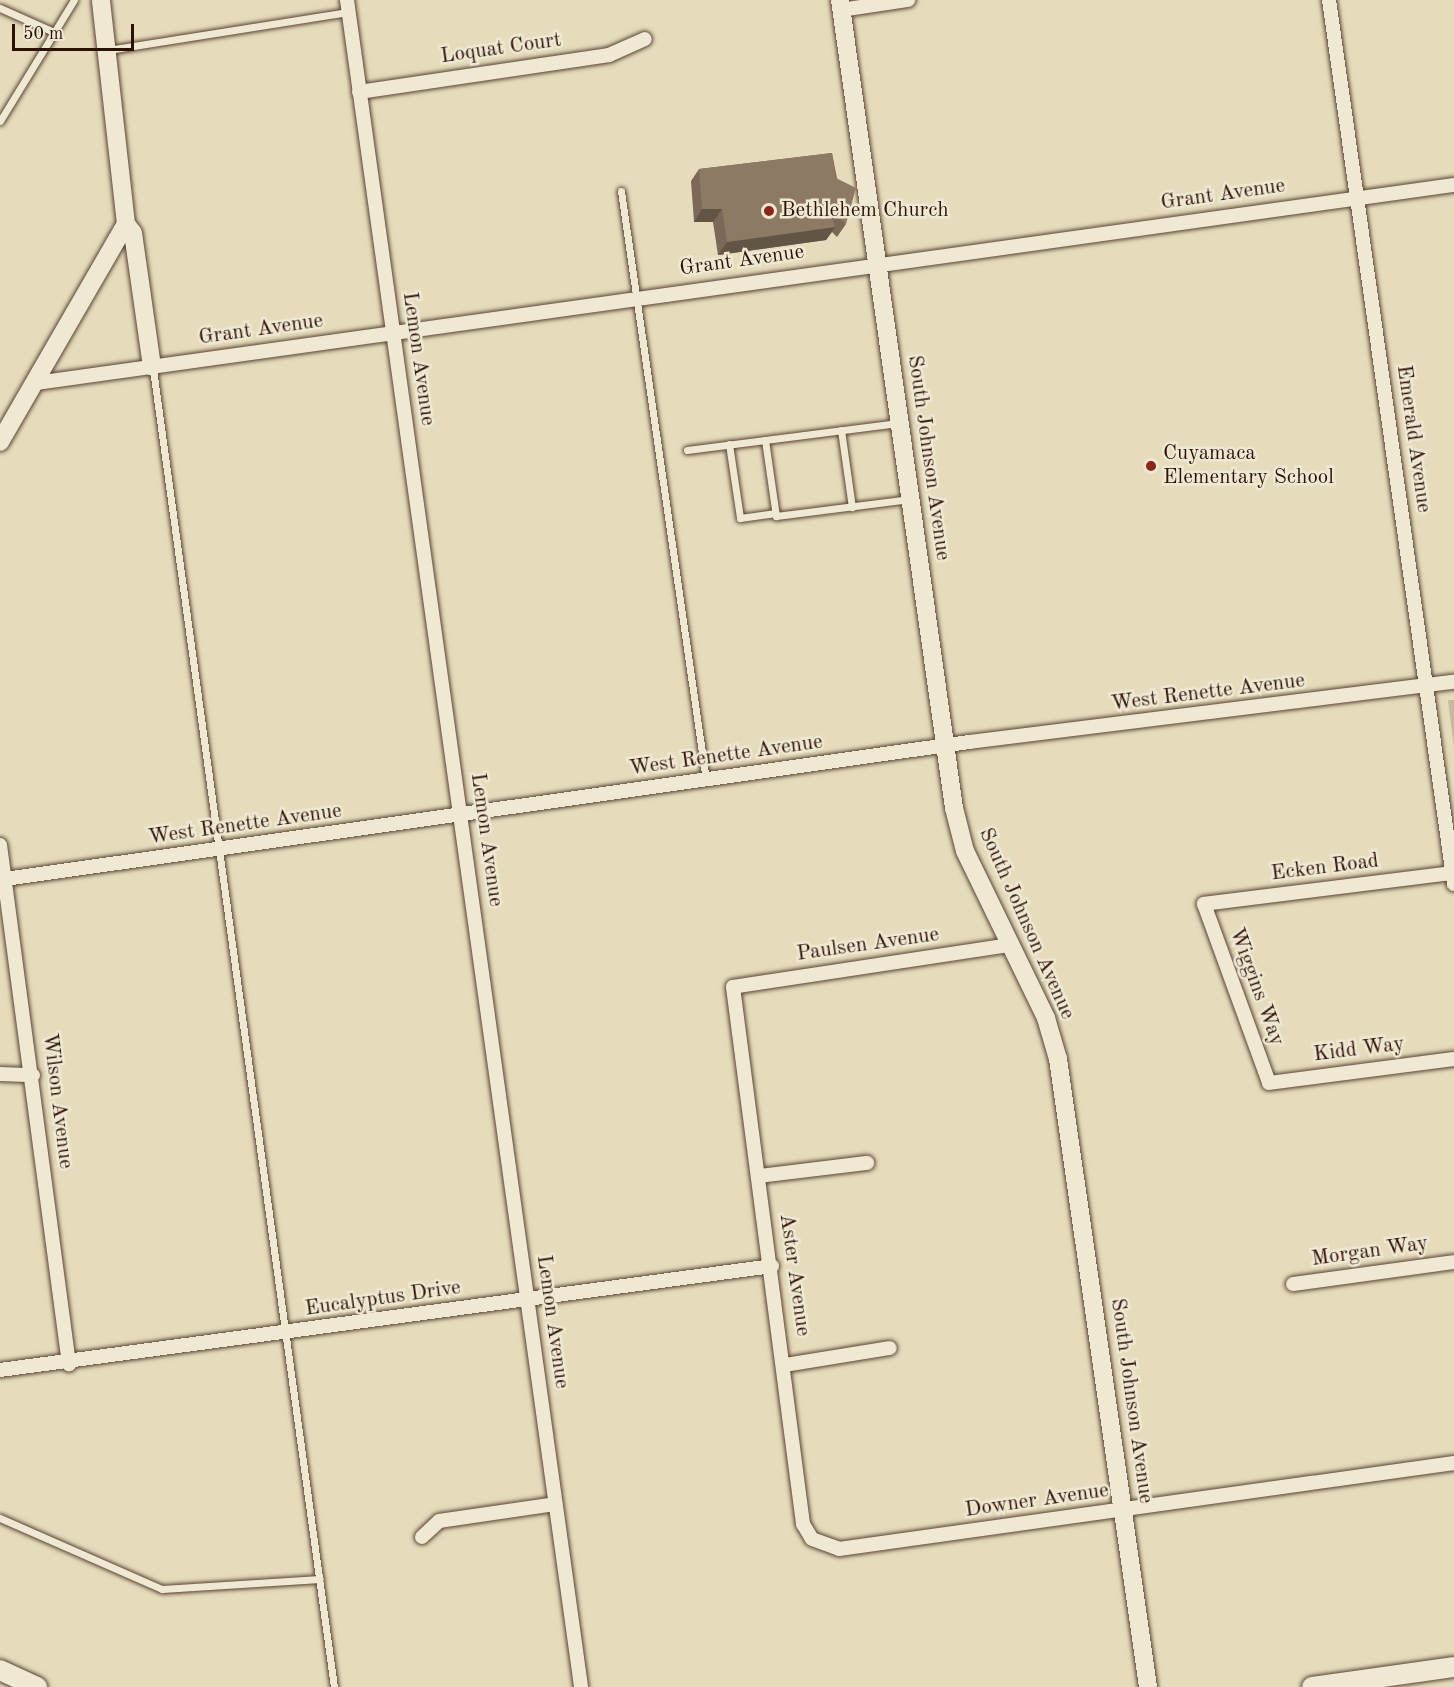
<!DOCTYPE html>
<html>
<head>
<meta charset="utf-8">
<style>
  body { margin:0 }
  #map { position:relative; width:1454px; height:1687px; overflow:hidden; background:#e6dcbb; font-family:"Old Standard TT",serif }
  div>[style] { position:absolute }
  .green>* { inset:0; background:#c6b99c }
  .roads { filter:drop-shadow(0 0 2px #5a4333) drop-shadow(0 0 2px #5a4333) }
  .service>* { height:7px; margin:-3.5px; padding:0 3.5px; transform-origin:3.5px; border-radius:3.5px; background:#efe8d3 }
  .minor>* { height:14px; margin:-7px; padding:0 7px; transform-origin:7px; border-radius:7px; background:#efe8d3 }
  .tertiary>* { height:18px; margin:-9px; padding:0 9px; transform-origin:9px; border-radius:9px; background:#efe8d3 }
  .secondary>* { height:20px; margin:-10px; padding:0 10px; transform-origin:10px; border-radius:10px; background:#efe8d3 }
  .wall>* { inset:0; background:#796956 }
  .shaded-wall>* { inset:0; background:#635546 }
  .building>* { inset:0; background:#8d7a64 }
  .dots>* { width:16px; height:16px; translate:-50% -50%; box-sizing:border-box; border:3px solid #efe8d3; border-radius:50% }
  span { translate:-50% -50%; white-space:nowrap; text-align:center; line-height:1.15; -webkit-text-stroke:5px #efe8d3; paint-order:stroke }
  .street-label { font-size:21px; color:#2c1006 }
  .poi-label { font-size:21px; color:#2c1006 }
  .left { translate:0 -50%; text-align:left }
  .scale { position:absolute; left:12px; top:24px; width:122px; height:27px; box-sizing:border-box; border:3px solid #2c1006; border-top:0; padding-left:8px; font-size:18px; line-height:21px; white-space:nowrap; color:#2c1006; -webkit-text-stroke:4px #efe8d3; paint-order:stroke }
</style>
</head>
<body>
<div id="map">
  <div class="green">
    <i style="clip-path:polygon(1448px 700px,1454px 700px,1454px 748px)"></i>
  </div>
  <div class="roads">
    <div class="service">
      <i style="left:0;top:8px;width:59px;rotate:24deg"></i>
      <i style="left:108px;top:50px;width:243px;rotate:-9deg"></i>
      <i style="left:0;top:121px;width:142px;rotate:-58.6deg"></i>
      <i style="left:621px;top:191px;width:595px;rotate:81.79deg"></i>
      <i style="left:153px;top:369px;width:1330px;rotate:82.18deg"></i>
      <i style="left:898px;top:423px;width:134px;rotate:172.7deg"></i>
      <i style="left:765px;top:440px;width:77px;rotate:81.8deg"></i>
      <i style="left:776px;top:516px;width:135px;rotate:-7.2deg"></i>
      <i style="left:841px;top:430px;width:78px;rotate:81.9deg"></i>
      <i style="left:729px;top:444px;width:75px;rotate:81.5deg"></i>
      <i style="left:740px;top:518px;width:36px;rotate:-8deg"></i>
      <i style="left:687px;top:450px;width:79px;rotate:-7.3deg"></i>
      <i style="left:0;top:1518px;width:177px;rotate:23.7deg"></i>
      <i style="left:162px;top:1589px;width:158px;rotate:-3.6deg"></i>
    </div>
    <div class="minor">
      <i style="left:347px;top:0;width:1703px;rotate:82.1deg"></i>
      <i style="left:1329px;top:0;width:893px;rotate:81.95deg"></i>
      <i style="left:841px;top:10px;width:68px;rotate:-8.5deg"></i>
      <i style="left:359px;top:92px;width:253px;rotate:-8.4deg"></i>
      <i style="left:609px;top:55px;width:39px;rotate:-24deg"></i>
      <i style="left:36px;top:383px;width:1432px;rotate:-7.95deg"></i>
      <i style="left:0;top:845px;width:524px;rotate:82.43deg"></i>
      <i style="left:1452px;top:873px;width:250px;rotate:172.9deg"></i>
      <i style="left:1204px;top:904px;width:190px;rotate:70deg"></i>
      <i style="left:1269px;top:1083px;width:187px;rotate:-7.4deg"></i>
      <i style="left:5px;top:879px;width:974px;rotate:-8.09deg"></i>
      <i style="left:969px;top:742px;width:489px;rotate:-7.1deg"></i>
      <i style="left:1010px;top:945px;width:280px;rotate:171.4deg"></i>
      <i style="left:733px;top:987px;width:542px;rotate:82.57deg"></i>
      <i style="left:803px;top:1524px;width:17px;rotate:59deg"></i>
      <i style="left:812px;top:1539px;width:29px;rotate:20deg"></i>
      <i style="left:839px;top:1549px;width:621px;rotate:-7.96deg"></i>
      <i style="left:0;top:1074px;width:33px;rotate:2deg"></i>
      <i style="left:759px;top:1176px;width:109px;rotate:-6.9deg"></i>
      <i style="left:1293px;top:1284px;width:162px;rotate:-7.8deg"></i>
      <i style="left:785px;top:1365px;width:106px;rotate:-9.2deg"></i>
      <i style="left:0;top:1370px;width:779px;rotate:-7.67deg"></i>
      <i style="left:422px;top:1537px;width:23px;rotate:-43deg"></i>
      <i style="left:439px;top:1521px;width:117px;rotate:-8.3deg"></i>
    </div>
    <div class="tertiary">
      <i style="left:840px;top:0;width:816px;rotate:81.97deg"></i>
      <i style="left:954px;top:808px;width:44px;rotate:75.7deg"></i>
      <i style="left:965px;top:851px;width:186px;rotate:64.1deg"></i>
      <i style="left:1046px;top:1018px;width:43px;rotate:73.7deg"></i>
      <i style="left:1058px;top:1059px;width:634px;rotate:81.84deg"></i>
      <i style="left:126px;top:224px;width:11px;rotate:52deg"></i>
      <i style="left:133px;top:233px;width:135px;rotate:81.9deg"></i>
      <i style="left:0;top:442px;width:252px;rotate:-60deg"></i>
      <i style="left:126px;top:224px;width:225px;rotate:-96.4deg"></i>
    </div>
    <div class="secondary">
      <i style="left:0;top:1670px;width:41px;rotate:24.7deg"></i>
      <i style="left:1312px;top:1687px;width:143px;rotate:-8deg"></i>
    </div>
  </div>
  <div class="wall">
    <i style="clip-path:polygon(832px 153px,846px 224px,837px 237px,832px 232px,826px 240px,718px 255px,713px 222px,694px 222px,691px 181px,699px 169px)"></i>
  </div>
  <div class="shaded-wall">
    <i style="clip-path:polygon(702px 209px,722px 209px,713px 222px,694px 222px)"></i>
    <i style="clip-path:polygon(835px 227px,826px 240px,718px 255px,727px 242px)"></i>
  </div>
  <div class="building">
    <i style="clip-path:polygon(832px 153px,836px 178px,856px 188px,846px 224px,830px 211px,835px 227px,727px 242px,722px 209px,702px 209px,699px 169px)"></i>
  </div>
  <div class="dots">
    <i style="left:769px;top:211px;background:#8f2418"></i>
    <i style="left:1151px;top:466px;background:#8f2418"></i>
  </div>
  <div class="street-label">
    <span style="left:501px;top:49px;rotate:-8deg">Loquat Court</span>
    <span style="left:1223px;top:195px;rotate:-8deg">Grant Avenue</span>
    <span style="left:742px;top:261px;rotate:-8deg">Grant Avenue</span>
    <span style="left:261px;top:330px;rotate:-8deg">Grant Avenue</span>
    <span style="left:418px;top:359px;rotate:82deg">Lemon Avenue</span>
    <span style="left:1413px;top:439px;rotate:82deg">Emerald Avenue</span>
    <span style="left:928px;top:458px;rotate:82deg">South Johnson Avenue</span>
    <span style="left:1208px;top:693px;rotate:-7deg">West Renette Avenue</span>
    <span style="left:726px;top:756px;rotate:-8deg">West Renette Avenue</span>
    <span style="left:245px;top:825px;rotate:-8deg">West Renette Avenue</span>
    <span style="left:486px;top:840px;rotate:82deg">Lemon Avenue</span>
    <span style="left:1325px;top:868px;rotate:-7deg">Ecken Road</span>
    <span style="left:1026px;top:924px;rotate:66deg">South Johnson Avenue</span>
    <span style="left:868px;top:945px;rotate:-8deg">Paulsen Avenue</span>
    <span style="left:1256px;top:987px;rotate:70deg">Wiggins Way</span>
    <span style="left:1359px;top:1050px;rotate:-7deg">Kidd Way</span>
    <span style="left:57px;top:1101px;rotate:83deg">Wilson Avenue</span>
    <span style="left:1370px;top:1252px;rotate:-8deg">Morgan Way</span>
    <span style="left:794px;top:1275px;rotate:82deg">Aster Avenue</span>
    <span style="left:383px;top:1299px;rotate:-8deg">Eucalyptus Drive</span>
    <span style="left:552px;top:1322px;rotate:82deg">Lemon Avenue</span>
    <span style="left:1131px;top:1401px;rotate:82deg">South Johnson Avenue</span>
    <span style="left:1037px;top:1501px;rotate:-8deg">Downer Avenue</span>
  </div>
  <div class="poi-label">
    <span class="left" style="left:781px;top:211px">Bethlehem Church</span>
    <span class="left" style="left:1163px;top:466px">Cuyamaca<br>Elementary School</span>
  </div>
  <div class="scale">50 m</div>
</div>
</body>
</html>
